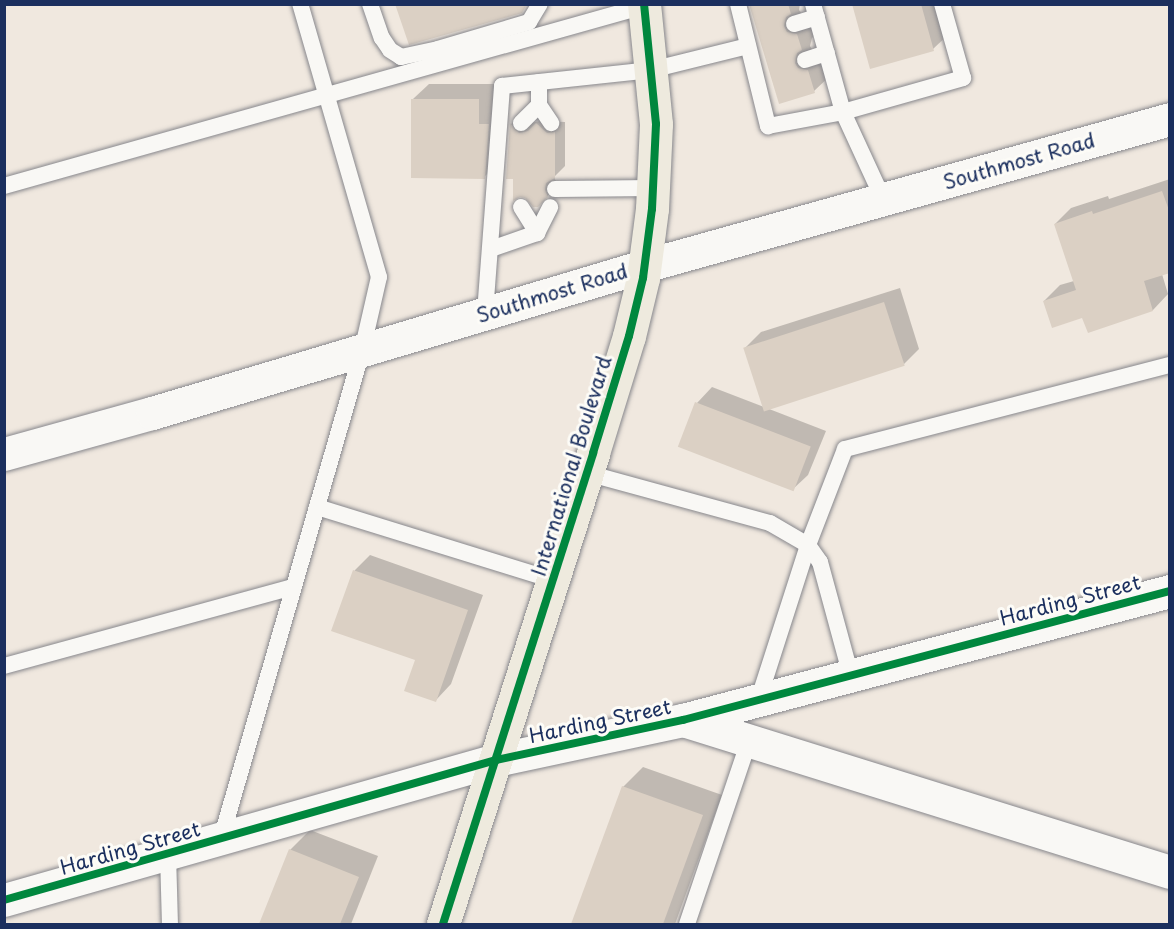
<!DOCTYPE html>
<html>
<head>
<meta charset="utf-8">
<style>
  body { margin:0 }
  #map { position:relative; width:1174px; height:929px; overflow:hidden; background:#f0e8df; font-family:"Playpen Sans",sans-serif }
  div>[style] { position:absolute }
  .shadow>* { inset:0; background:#0003 }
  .building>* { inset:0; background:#dbd0c4; transform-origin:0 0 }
  .roads { filter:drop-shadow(0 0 2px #87878c) drop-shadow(0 0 2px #87878c) }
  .lane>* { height:16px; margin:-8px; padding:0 8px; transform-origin:8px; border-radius:8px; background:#f9f8f5 }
  .street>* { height:33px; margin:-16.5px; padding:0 16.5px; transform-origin:16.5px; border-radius:16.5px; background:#f9f8f5 }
  .secondary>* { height:33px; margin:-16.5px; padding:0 16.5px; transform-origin:16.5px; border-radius:16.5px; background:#f9f8f5 }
  .primary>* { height:33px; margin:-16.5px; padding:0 16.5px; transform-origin:16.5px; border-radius:16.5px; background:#eeeade }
  .cycleway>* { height:8px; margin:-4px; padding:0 4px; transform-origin:4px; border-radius:4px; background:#00873e }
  span { translate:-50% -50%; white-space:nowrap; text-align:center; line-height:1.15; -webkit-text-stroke:6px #fdfcf7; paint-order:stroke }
  .street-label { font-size:20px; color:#1b2f5e }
  .frame { position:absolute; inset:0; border:6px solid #1b2f5e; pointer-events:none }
</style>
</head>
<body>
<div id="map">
  <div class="shadow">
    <i style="clip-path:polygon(751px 4px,800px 4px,799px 10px,817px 33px,812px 38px,810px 46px,830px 76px,814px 91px)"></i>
    <i style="clip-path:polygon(853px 4px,940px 4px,949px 34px,933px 49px)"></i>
    <i style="clip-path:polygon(429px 84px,494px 84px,500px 162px,484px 177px,413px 99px)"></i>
    <i style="clip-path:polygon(521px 114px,530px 123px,540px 121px,565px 122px,565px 166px,554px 177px,558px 185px,538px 206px,514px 177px,507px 177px,511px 124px)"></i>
    <i style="clip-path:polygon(1170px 179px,1170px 271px,1162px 274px,1168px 294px,1153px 310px,1083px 316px,1044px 301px,1060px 285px,1074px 281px,1055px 224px,1071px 208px,1108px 196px,1109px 199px)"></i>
    <i style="clip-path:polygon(900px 288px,919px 349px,904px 364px,745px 348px,761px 332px)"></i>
    <i style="clip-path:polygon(712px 387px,826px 431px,808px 475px,792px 490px,697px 403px)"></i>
    <i style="clip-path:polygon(370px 555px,483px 595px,451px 684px,436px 700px,417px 659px,333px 630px,355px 570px)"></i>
    <i style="clip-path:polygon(643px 767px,722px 795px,675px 924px,572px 924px,623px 787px)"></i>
    <i style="clip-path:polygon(310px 830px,378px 856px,351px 924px,261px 924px,290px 850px)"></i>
  </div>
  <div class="building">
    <i style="clip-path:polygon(395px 4px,527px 4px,522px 13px,409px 45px)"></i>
    <i style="clip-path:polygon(749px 4px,788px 4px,791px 14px,786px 17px,784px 26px,787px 32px,797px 34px,802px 50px,797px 53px,795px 63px,798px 68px,808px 70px,815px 93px,779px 104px)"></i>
    <i style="clip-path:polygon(852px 4px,921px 4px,934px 51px,870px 69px)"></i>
    <i style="clip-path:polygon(411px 99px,479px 99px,479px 124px,489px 124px,485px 179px,411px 178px)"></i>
    <i style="clip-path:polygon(510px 123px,519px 133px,528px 131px,536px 123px,547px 133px,555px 132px,555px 178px,546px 183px,545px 190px,548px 197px,538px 207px,533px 207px,525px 198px,520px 197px,513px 201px,513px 179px,506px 179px)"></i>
    <i style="clip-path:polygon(1162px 191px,1170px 213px,1170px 273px,1144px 281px,1153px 311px,1088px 333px,1082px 318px,1052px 328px,1043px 301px,1076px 290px,1054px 224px,1092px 211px,1093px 214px)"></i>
    <i style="left:884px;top:302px;width:67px;height:148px;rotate:72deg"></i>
    <i style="left:695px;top:402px;width:124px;height:48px;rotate:21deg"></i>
    <i style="clip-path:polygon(353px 570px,468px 610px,436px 702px,404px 691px,415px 660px,331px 631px)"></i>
    <i style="clip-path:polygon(622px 786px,703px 815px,663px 924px,571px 924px)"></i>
    <i style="clip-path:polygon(289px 849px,359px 877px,340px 924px,259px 924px)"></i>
  </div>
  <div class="roads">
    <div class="lane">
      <i style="left:370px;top:4px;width:36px;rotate:71deg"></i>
      <i style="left:382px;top:38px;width:14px;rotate:56deg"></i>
      <i style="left:390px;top:50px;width:13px;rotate:32deg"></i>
      <i style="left:401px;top:57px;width:38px;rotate:-12deg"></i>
      <i style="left:438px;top:49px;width:95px;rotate:-16.5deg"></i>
      <i style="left:529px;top:22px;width:21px;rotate:-59deg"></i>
      <i style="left:738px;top:4px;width:126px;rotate:76.2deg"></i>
      <i style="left:768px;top:126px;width:76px;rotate:-10.6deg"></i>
      <i style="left:843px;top:112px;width:125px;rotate:-15.8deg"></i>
      <i style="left:963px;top:78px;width:77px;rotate:-105.8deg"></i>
      <i style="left:813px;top:4px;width:112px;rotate:74.5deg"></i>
      <i style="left:843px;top:112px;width:96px;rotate:65.3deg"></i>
      <i style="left:794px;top:24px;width:24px;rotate:-17deg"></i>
      <i style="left:805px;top:60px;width:23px;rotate:-18deg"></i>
      <i style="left:539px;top:82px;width:23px;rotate:90deg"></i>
      <i style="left:539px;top:105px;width:22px;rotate:56deg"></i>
      <i style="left:521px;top:123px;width:25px;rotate:-45deg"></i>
      <i style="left:4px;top:186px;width:665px;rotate:-15.71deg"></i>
      <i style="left:555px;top:189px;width:98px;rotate:-0.6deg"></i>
      <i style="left:521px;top:207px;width:31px;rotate:58deg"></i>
      <i style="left:491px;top:249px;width:49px;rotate:-19.2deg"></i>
      <i style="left:537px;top:233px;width:29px;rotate:-63deg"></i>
      <i style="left:485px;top:313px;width:228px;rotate:-85.7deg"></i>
      <i style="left:502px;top:86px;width:150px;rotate:-6.1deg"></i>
      <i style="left:651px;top:70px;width:100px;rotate:-13.9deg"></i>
      <i style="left:587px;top:473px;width:190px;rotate:15.3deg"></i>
      <i style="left:770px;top:523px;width:44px;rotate:30.1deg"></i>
      <i style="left:808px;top:545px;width:21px;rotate:55deg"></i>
      <i style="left:820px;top:562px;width:118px;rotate:74.8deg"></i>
      <i style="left:317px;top:507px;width:247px;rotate:17.2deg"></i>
      <i style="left:4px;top:666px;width:300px;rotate:-15.3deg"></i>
      <i style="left:758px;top:701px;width:164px;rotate:-72.2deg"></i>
      <i style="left:808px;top:545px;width:103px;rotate:-68.9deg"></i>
      <i style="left:845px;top:449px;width:336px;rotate:-14.5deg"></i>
      <i style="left:221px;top:839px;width:508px;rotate:-73.88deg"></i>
      <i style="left:362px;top:351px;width:76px;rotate:-77.1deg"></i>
      <i style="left:379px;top:277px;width:284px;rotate:-106.1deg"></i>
      <i style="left:168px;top:854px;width:70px;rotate:88.4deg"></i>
      <i style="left:687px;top:924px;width:193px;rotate:-71.3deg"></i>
    </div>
    <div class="street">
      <i style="left:683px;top:720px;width:510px;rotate:17.33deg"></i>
      <i style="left:4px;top:900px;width:512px;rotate:-15.88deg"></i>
      <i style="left:496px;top:760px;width:191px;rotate:-12.1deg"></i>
      <i style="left:683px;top:720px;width:504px;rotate:-14.84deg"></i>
    </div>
    <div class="secondary">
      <i style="left:4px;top:454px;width:154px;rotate:-15.5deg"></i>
      <i style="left:152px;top:413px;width:513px;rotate:-16.64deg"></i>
      <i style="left:644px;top:266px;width:546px;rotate:-15.61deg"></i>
    </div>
    <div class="primary">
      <i style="left:443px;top:924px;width:494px;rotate:-72.3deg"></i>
      <i style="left:593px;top:453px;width:122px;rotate:-72.9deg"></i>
      <i style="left:629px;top:336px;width:60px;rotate:-76.4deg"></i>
      <i style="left:643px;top:278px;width:70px;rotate:-82.6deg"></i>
      <i style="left:652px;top:209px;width:85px;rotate:-87.3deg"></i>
      <i style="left:656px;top:124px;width:121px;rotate:-95.7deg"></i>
    </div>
  </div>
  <div class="cycleway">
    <i style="left:4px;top:900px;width:512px;rotate:-15.88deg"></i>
    <i style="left:496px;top:760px;width:191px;rotate:-12.1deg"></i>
    <i style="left:683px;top:720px;width:504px;rotate:-14.84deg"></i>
    <i style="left:443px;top:924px;width:494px;rotate:-72.3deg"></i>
    <i style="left:593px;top:453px;width:122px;rotate:-72.9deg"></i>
    <i style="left:629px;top:336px;width:60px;rotate:-76.4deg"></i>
    <i style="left:643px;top:278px;width:70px;rotate:-82.6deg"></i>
    <i style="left:652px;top:209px;width:85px;rotate:-87.3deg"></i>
    <i style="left:656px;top:124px;width:121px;rotate:-95.7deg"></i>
  </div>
  <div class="street-label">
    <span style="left:1019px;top:161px;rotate:-16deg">Southmost Road</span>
    <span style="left:552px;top:293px;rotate:-17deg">Southmost Road</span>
    <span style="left:571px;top:466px;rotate:-73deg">International Boulevard</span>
    <span style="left:1070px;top:600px;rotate:-15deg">Harding Street</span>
    <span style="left:600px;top:721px;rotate:-12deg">Harding Street</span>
    <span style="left:130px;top:848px;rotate:-16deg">Harding Street</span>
  </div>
  <div class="frame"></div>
</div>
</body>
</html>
